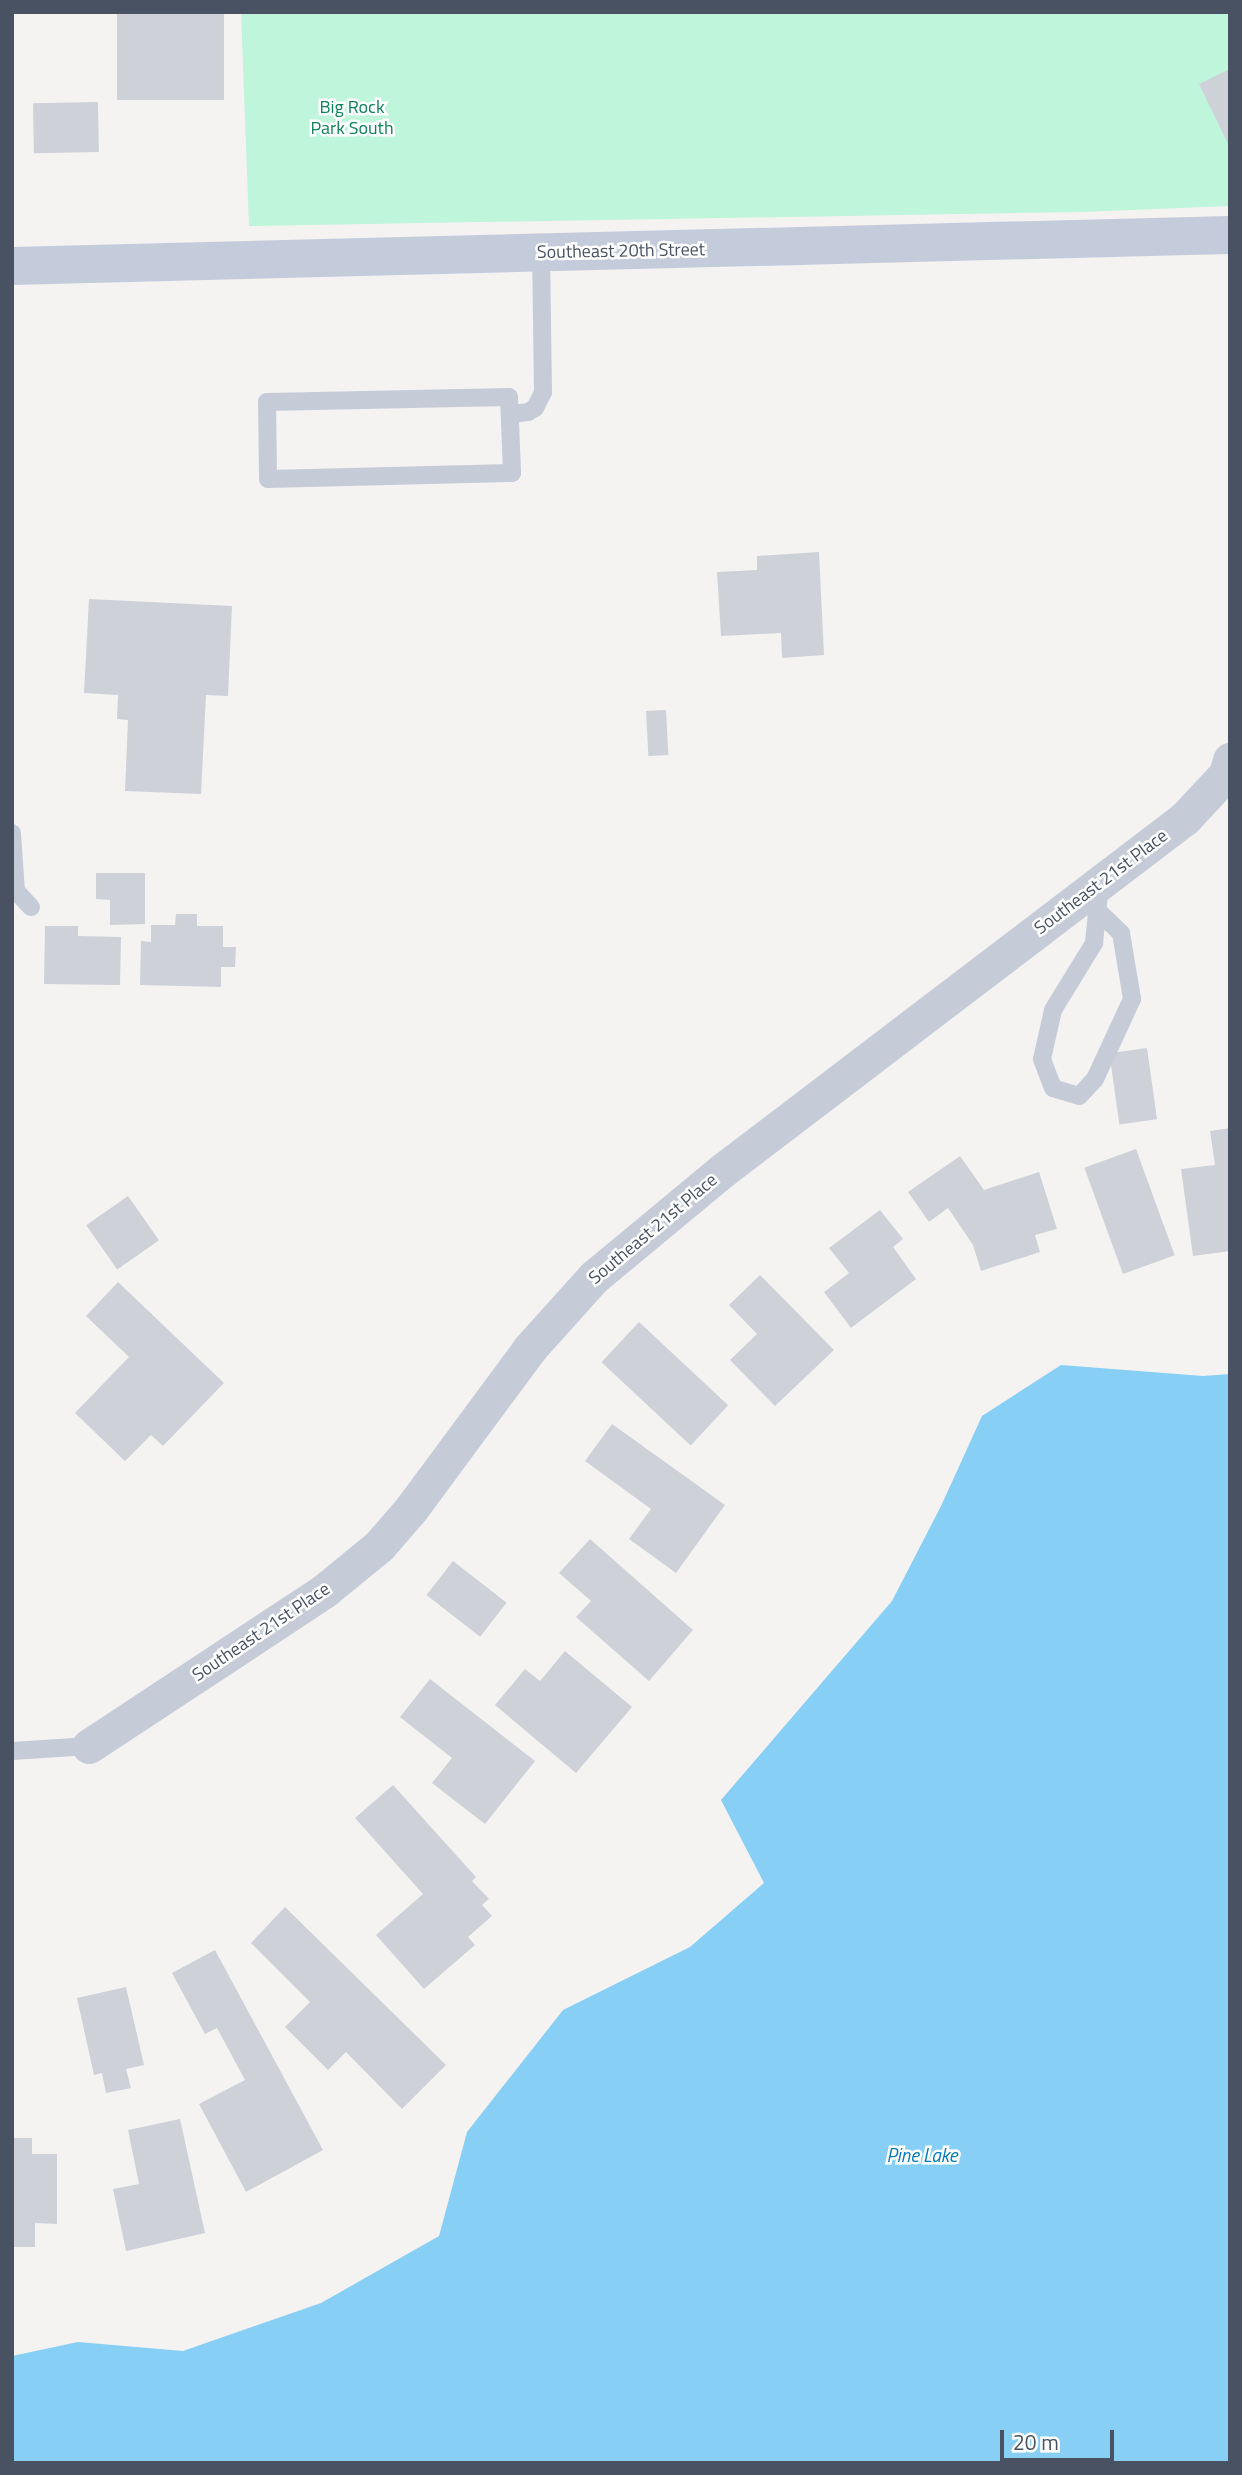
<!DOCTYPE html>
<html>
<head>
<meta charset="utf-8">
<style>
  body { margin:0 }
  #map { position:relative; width:1242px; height:2475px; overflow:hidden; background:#f5f3f2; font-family:"Titillium Web",sans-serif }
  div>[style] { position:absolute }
  .green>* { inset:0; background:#bff5db }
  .water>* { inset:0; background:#88cff6 }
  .building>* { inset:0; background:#ced1d8; transform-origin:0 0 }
  .lane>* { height:18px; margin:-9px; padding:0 9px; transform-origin:9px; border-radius:9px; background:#c5ccd8 }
  .street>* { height:35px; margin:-17.5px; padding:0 17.5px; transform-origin:17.5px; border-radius:17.5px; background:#c5ccd8 }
  .secondary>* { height:38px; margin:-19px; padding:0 19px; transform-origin:19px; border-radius:19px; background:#c4ccdc }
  span { translate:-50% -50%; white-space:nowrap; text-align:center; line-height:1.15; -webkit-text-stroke:5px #fff; paint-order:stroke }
  .park-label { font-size:18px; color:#0e8258 }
  .street-label { font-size:18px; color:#485262 }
  .water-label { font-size:19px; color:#007bbd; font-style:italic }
  .frame { position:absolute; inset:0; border:14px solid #485262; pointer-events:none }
  .scale { position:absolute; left:1000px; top:2430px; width:114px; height:32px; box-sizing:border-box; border:4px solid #485262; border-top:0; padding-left:9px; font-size:21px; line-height:24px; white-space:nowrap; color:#485262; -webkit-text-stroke:5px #fff; paint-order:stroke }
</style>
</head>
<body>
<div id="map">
  <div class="green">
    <i style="clip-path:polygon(241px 12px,1230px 12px,1230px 206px,1083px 212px,249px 226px)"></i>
  </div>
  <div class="water">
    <i style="clip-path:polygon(1061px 1365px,1203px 1376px,1230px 1374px,1230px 2463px,12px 2463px,12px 2356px,78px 2342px,183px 2351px,321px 2303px,439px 2236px,467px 2132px,563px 2010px,690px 1947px,764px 1883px,721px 1800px,892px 1601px,941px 1506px,982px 1416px)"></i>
  </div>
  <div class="building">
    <i style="left:117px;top:12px;width:107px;height:88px"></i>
    <i style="clip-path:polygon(1230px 69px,1230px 148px,1199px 84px)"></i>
    <i style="left:98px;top:102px;width:50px;height:65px;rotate:89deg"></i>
    <i style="clip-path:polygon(819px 552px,824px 655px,782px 658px,781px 633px,721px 636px,717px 572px,757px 570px,757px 556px)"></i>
    <i style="clip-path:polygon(89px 599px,232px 606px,228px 696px,206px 695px,201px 794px,125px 791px,128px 720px,117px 719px,118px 695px,84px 693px)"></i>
    <i style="left:666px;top:710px;width:45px;height:20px;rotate:87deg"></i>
    <i style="clip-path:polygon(96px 873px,145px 873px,145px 924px,110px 925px,110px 900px,96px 899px)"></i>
    <i style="clip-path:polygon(176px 914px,197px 914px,197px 926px,223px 926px,223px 947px,236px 947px,235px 967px,221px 967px,221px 987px,140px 985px,141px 941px,151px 942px,151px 925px,175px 925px)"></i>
    <i style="clip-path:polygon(45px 926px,78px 926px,78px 936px,121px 937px,120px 985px,44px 984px)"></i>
    <i style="left:1147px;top:1048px;width:72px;height:38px;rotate:82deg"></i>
    <i style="clip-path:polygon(1230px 1128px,1230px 1251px,1193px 1256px,1181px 1169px,1215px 1165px,1210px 1131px)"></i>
    <i style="left:1136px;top:1149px;width:113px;height:55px;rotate:70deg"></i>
    <i style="clip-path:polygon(960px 1156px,984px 1190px,1039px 1172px,1057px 1229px,1035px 1235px,1040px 1252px,981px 1271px,973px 1245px,948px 1208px,929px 1222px,908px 1192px)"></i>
    <i style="left:128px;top:1196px;width:54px;height:51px;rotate:55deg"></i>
    <i style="clip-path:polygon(880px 1210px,903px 1239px,893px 1247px,916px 1279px,851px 1328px,824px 1292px,849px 1273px,829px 1248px)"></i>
    <i style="clip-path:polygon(760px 1275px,834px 1350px,775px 1406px,730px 1360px,757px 1334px,729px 1305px)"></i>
    <i style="clip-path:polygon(118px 1282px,224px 1383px,163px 1446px,151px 1435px,125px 1461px,75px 1413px,129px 1357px,86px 1316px)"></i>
    <i style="left:639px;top:1322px;width:122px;height:55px;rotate:43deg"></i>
    <i style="clip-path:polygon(612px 1424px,725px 1505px,676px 1573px,629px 1539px,651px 1509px,585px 1461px)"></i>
    <i style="clip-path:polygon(590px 1539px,693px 1630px,649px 1681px,576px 1617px,591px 1601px,559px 1573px)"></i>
    <i style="left:453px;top:1561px;width:68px;height:43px;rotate:38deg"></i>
    <i style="clip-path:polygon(565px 1651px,632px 1707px,576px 1773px,495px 1705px,525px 1669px,540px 1681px)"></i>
    <i style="clip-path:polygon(430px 1679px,535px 1761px,485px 1824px,432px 1783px,452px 1758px,400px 1717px)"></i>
    <i style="clip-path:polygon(393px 1785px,476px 1877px,472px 1881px,489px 1899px,482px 1905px,492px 1916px,468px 1937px,475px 1945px,424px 1989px,376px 1935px,423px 1894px,355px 1818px)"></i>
    <i style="clip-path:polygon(285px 1907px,446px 2065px,402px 2109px,346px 2052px,328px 2070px,285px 2027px,310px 2002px,251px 1943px)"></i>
    <i style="clip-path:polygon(215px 1950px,323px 2150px,246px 2192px,199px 2104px,245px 2080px,217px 2028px,205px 2034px,172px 1973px)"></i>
    <i style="clip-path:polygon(126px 1987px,144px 2065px,126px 2069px,131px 2088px,106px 2093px,102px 2073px,94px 2075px,77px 1998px)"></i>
    <i style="clip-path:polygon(180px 2119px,205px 2233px,126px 2251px,113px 2189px,139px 2184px,128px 2130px)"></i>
    <i style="clip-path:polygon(12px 2138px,32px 2138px,32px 2154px,57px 2154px,57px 2224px,35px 2223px,35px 2247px,12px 2247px)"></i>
  </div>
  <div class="lane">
    <i style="left:509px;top:397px;width:76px;rotate:87.7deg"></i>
    <i style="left:512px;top:473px;width:244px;rotate:178.6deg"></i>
    <i style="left:268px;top:479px;width:77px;rotate:-90.7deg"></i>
    <i style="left:267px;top:402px;width:242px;rotate:-1.2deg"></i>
    <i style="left:510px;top:414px;width:18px;rotate:-6deg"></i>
    <i style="left:528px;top:412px;width:8px;rotate:-30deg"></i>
    <i style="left:535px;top:408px;width:18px;rotate:-63deg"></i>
    <i style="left:543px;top:392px;width:140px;rotate:-90.8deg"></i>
    <i style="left:12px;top:833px;width:58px;rotate:86.1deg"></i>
    <i style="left:16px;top:891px;width:22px;rotate:47deg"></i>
    <i style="left:1098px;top:911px;width:32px;rotate:44deg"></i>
    <i style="left:1121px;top:933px;width:67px;rotate:80.5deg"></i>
    <i style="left:1132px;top:999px;width:88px;rotate:114.8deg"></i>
    <i style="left:1095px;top:1079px;width:23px;rotate:133deg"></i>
    <i style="left:1079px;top:1096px;width:27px;rotate:-163deg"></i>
    <i style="left:1053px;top:1088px;width:31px;rotate:-111deg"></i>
    <i style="left:1042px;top:1059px;width:50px;rotate:-77.3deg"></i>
    <i style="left:1053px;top:1010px;width:79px;rotate:-58.5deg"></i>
    <i style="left:1094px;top:943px;width:60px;rotate:-84.3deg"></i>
    <i style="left:12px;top:1751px;width:77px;rotate:-3.7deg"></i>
  </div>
  <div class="street">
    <i style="left:89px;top:1746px;width:282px;rotate:-33.4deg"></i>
    <i style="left:324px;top:1591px;width:71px;rotate:-39.3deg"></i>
    <i style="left:379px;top:1546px;width:49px;rotate:-49.1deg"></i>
    <i style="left:411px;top:1509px;width:200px;rotate:-53.5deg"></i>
    <i style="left:530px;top:1348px;width:96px;rotate:-48deg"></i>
    <i style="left:594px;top:1277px;width:168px;rotate:-39.7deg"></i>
    <i style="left:723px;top:1170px;width:581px;rotate:-37.3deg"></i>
    <i style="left:1185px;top:818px;width:60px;rotate:-47deg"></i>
    <i style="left:1226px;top:774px;width:15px;rotate:-74deg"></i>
  </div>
  <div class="secondary">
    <i style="left:12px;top:266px;width:1218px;rotate:-1.46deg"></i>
  </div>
  <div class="park-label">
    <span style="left:352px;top:118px">Big Rock<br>Park South</span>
  </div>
  <div class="street-label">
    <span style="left:621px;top:251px;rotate:-1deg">Southeast 20th Street</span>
    <span style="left:1101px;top:882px;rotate:-37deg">Southeast 21st Place</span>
    <span style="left:653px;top:1229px;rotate:-40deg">Southeast 21st Place</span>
    <span style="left:261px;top:1632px;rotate:-34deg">Southeast 21st Place</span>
  </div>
  <div class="water-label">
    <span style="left:922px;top:2155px">Pine Lake</span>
  </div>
  <div class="frame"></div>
  <div class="scale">20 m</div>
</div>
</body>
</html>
